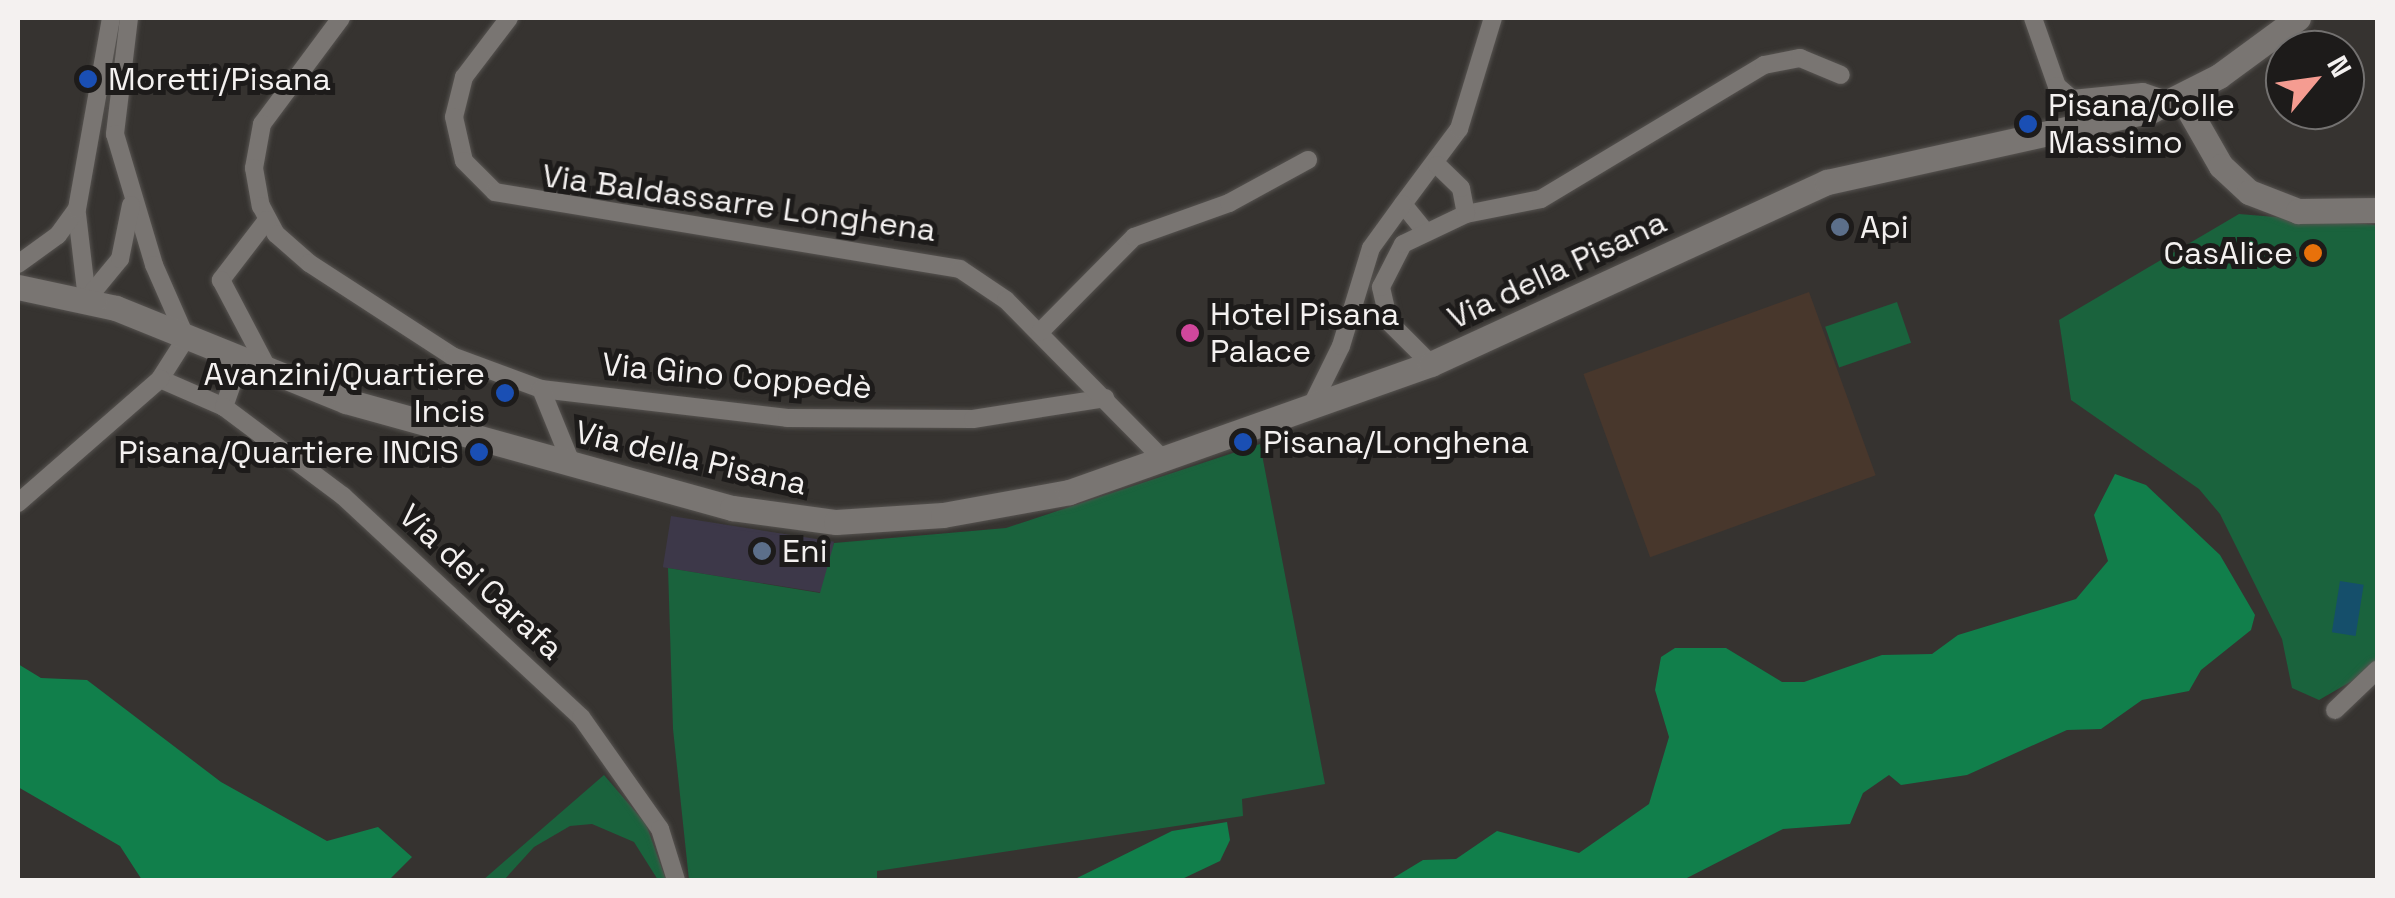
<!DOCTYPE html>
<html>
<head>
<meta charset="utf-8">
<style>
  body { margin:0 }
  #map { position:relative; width:2395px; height:898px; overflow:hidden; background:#363330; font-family:"Space Grotesk",sans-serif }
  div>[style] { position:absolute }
  .commercial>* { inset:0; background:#3d3849; transform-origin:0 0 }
  .education>* { inset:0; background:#48372c; transform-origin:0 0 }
  .green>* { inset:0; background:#1a633d; transform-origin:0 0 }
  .forest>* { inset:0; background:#117f4b }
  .water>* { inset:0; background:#154f6b; transform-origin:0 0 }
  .roads { filter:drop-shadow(0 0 2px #565350) drop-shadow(0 0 2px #565350) }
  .street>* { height:18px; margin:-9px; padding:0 9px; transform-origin:9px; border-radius:9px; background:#797572 }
  .secondary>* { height:25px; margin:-12.5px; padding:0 12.5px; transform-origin:12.5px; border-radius:12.5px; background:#797572 }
  .dots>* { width:28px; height:28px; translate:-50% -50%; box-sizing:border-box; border:5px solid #1d1b1a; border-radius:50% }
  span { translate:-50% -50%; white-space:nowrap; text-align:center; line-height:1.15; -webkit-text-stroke:10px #1d1b1a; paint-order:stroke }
  .poi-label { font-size:32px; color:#f4f1f0 }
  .left { translate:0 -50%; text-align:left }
  .right { translate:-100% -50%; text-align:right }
  .street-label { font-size:32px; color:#f4f1f0 }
  .frame { position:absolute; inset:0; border:20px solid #f4f1f0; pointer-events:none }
  .north { position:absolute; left:2265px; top:30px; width:100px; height:100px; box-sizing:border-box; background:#1d1b1a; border:2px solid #737170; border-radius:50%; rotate:61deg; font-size:28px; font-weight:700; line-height:40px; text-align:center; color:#f4f1f0 }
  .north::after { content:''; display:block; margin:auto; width:35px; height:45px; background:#f59c91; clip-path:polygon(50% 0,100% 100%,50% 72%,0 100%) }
</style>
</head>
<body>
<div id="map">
  <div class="commercial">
    <i style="left:671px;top:516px;width:165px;height:52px;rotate:9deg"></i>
  </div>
  <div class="education">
    <i style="left:1809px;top:292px;width:195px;height:240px;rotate:70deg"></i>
  </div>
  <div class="green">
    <i style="clip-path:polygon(2239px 214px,2377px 225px,2378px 666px,2319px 700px,2292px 688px,2282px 639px,2220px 514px,2199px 489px,2071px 400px,2059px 320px)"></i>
    <i style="left:1897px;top:302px;width:43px;height:76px;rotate:71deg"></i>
    <i style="clip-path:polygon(1260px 444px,1325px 784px,1242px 799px,1243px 816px,877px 871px,877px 880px,689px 880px,673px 729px,668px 568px,820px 593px,834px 543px,1006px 528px)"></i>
    <i style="clip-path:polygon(604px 775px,646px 824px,666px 880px,658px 880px,634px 842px,592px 824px,570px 826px,534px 847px,504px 880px,483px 880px)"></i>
  </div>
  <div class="forest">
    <i style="clip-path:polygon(2115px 474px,2146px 485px,2220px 555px,2255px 615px,2251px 630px,2201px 670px,2189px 691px,2142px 700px,2101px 729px,2067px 730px,1967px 775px,1901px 785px,1889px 775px,1863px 793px,1850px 824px,1783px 829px,1683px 880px,1390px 880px,1423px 860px,1456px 859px,1497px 831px,1579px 853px,1649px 804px,1669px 737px,1655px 690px,1661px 657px,1675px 648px,1726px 648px,1782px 682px,1804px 682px,1882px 655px,1932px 654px,1958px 635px,2076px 599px,2108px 561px,2094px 515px)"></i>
    <i style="clip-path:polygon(18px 664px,41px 678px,87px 680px,221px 782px,327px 841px,378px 827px,412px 857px,389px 880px,142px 880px,120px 846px,18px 787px)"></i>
    <i style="clip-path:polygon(1227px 822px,1230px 840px,1220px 861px,1180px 880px,1073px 880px,1172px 831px)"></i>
  </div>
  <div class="water">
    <i style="left:2340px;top:581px;width:24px;height:52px;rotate:9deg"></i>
  </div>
  <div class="roads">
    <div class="street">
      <i style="left:129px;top:18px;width:117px;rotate:96.9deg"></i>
      <i style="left:115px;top:134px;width:137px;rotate:73.4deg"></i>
      <i style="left:154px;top:265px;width:80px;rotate:66.3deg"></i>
      <i style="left:186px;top:338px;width:49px;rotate:122.4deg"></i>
      <i style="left:160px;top:379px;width:70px;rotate:23.6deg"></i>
      <i style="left:341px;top:18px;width:132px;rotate:126.7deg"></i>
      <i style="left:262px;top:124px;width:45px;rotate:100.3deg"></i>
      <i style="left:254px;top:168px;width:39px;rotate:80deg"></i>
      <i style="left:261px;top:206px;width:32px;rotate:62deg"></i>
      <i style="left:276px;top:234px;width:44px;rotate:41.3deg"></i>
      <i style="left:309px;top:263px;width:171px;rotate:33deg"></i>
      <i style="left:452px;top:356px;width:95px;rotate:20.3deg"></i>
      <i style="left:541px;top:389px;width:248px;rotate:6.7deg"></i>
      <i style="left:787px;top:418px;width:186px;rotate:0.3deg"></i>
      <i style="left:973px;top:419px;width:134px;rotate:-9deg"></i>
      <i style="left:509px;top:18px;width:74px;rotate:127.3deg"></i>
      <i style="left:464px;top:77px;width:41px;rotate:104deg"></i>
      <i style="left:454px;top:117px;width:45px;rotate:77.2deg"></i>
      <i style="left:464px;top:161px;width:44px;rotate:45deg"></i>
      <i style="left:495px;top:192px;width:471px;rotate:9.4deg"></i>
      <i style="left:960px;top:269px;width:55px;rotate:34deg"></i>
      <i style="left:1006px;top:300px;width:225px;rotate:45.4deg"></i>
      <i style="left:2033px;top:18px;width:72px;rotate:70.6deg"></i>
      <i style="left:2057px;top:86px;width:20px;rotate:41deg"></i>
      <i style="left:2072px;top:99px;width:71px;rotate:-5.6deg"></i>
      <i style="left:2143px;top:92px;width:31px;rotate:19deg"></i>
      <i style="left:77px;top:214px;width:86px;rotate:83.3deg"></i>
      <i style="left:87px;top:299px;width:52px;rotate:-50.5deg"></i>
      <i style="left:120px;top:259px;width:55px;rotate:-78.5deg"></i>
      <i style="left:1466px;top:214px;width:76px;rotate:-11.3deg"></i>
      <i style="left:1541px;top:199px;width:260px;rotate:-31deg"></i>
      <i style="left:1764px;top:65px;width:37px;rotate:-11deg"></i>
      <i style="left:1800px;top:58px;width:44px;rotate:22.5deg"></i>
      <i style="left:267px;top:220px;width:76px;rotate:127.5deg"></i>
      <i style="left:221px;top:280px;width:101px;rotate:62.2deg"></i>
      <i style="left:1424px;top:230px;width:33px;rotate:-129deg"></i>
      <i style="left:1403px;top:204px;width:94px;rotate:-53.3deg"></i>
      <i style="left:1459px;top:129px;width:116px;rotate:-73deg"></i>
      <i style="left:18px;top:264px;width:49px;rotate:-35.9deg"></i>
      <i style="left:58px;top:235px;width:32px;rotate:-54deg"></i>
      <i style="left:77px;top:209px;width:194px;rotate:-79.9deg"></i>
      <i style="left:1040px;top:332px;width:134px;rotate:-45.3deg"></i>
      <i style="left:1134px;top:237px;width:101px;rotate:-19.7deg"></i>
      <i style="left:1229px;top:203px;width:90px;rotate:-28.6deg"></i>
      <i style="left:240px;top:361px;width:49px;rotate:109.2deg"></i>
      <i style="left:224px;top:407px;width:149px;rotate:36.8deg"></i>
      <i style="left:343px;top:496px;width:325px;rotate:42.9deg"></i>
      <i style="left:581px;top:717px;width:137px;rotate:54.8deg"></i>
      <i style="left:660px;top:829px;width:53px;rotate:72.6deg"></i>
      <i style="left:1431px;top:364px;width:59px;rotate:-135deg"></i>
      <i style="left:1389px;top:322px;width:36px;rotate:-103deg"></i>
      <i style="left:1381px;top:287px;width:48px;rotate:-62.9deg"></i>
      <i style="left:1403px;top:244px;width:70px;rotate:-25.5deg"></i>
      <i style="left:1466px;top:214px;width:26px;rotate:-101deg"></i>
      <i style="left:1461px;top:188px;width:33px;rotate:-136deg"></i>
      <i style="left:541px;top:389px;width:82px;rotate:67.8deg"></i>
      <i style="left:1311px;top:407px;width:68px;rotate:-63.8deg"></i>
      <i style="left:1341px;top:346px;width:102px;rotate:-73deg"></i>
      <i style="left:1371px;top:248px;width:54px;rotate:-54deg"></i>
      <i style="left:18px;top:503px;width:189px;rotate:-41.1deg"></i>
      <i style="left:2335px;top:710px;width:59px;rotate:-43.6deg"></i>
    </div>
    <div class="secondary">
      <i style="left:2182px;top:98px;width:78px;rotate:60.2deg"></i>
      <i style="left:2221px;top:166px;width:38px;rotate:43deg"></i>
      <i style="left:2249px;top:192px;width:53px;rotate:21.2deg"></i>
      <i style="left:2298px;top:211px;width:80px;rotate:-0.7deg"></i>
      <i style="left:18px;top:287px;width:100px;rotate:12.1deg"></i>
      <i style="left:116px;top:308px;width:248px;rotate:22deg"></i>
      <i style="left:346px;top:401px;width:401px;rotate:15.5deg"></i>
      <i style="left:732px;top:508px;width:105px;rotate:7.7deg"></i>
      <i style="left:836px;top:522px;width:107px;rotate:-3.7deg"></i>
      <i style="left:943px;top:515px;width:128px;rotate:-10.3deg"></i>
      <i style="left:1069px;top:492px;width:384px;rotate:-19.5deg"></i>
      <i style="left:1431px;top:364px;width:436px;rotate:-24.7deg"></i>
      <i style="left:1827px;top:182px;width:333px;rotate:-12.5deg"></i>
      <i style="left:2152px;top:110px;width:75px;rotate:-26.9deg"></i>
      <i style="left:2219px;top:76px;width:98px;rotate:-36.3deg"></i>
    </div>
  </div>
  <div class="dots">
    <i style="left:88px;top:79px;background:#1a4fb4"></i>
    <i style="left:2028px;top:124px;background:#1a4fb4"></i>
    <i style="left:1840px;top:227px;background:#5c6f8a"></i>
    <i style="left:2313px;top:253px;background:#e8710a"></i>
    <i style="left:1190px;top:333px;background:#d1479c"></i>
    <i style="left:505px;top:393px;background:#1a4fb4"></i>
    <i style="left:1243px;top:442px;background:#1a4fb4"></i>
    <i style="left:479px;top:452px;background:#1a4fb4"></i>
    <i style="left:762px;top:551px;background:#5c6f8a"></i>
  </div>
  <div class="poi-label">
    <span class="left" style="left:108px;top:79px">Moretti/Pisana</span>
    <span class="left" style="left:2048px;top:124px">Pisana/Colle<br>Massimo</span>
    <span class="left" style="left:1860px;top:227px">Api</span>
    <span class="right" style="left:2293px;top:253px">CasAlice</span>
    <span class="left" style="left:1210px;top:333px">Hotel Pisana<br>Palace</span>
    <span class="right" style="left:485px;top:393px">Avanzini/Quartiere<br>Incis</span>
    <span class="left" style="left:1263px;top:442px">Pisana/Longhena</span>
    <span class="right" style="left:459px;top:452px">Pisana/Quartiere INCIS</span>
    <span class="left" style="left:782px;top:551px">Eni</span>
  </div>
  <div class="street-label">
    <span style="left:739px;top:203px;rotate:8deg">Via Baldassarre Longhena</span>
    <span style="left:1557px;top:270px;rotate:-25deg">Via della Pisana</span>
    <span style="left:737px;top:376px;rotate:5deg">Via Gino Coppedè</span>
    <span style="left:691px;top:458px;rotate:13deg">Via della Pisana</span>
    <span style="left:481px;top:582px;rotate:43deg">Via dei Carafa</span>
  </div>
  <div class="frame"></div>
  <div class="north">N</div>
</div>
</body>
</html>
